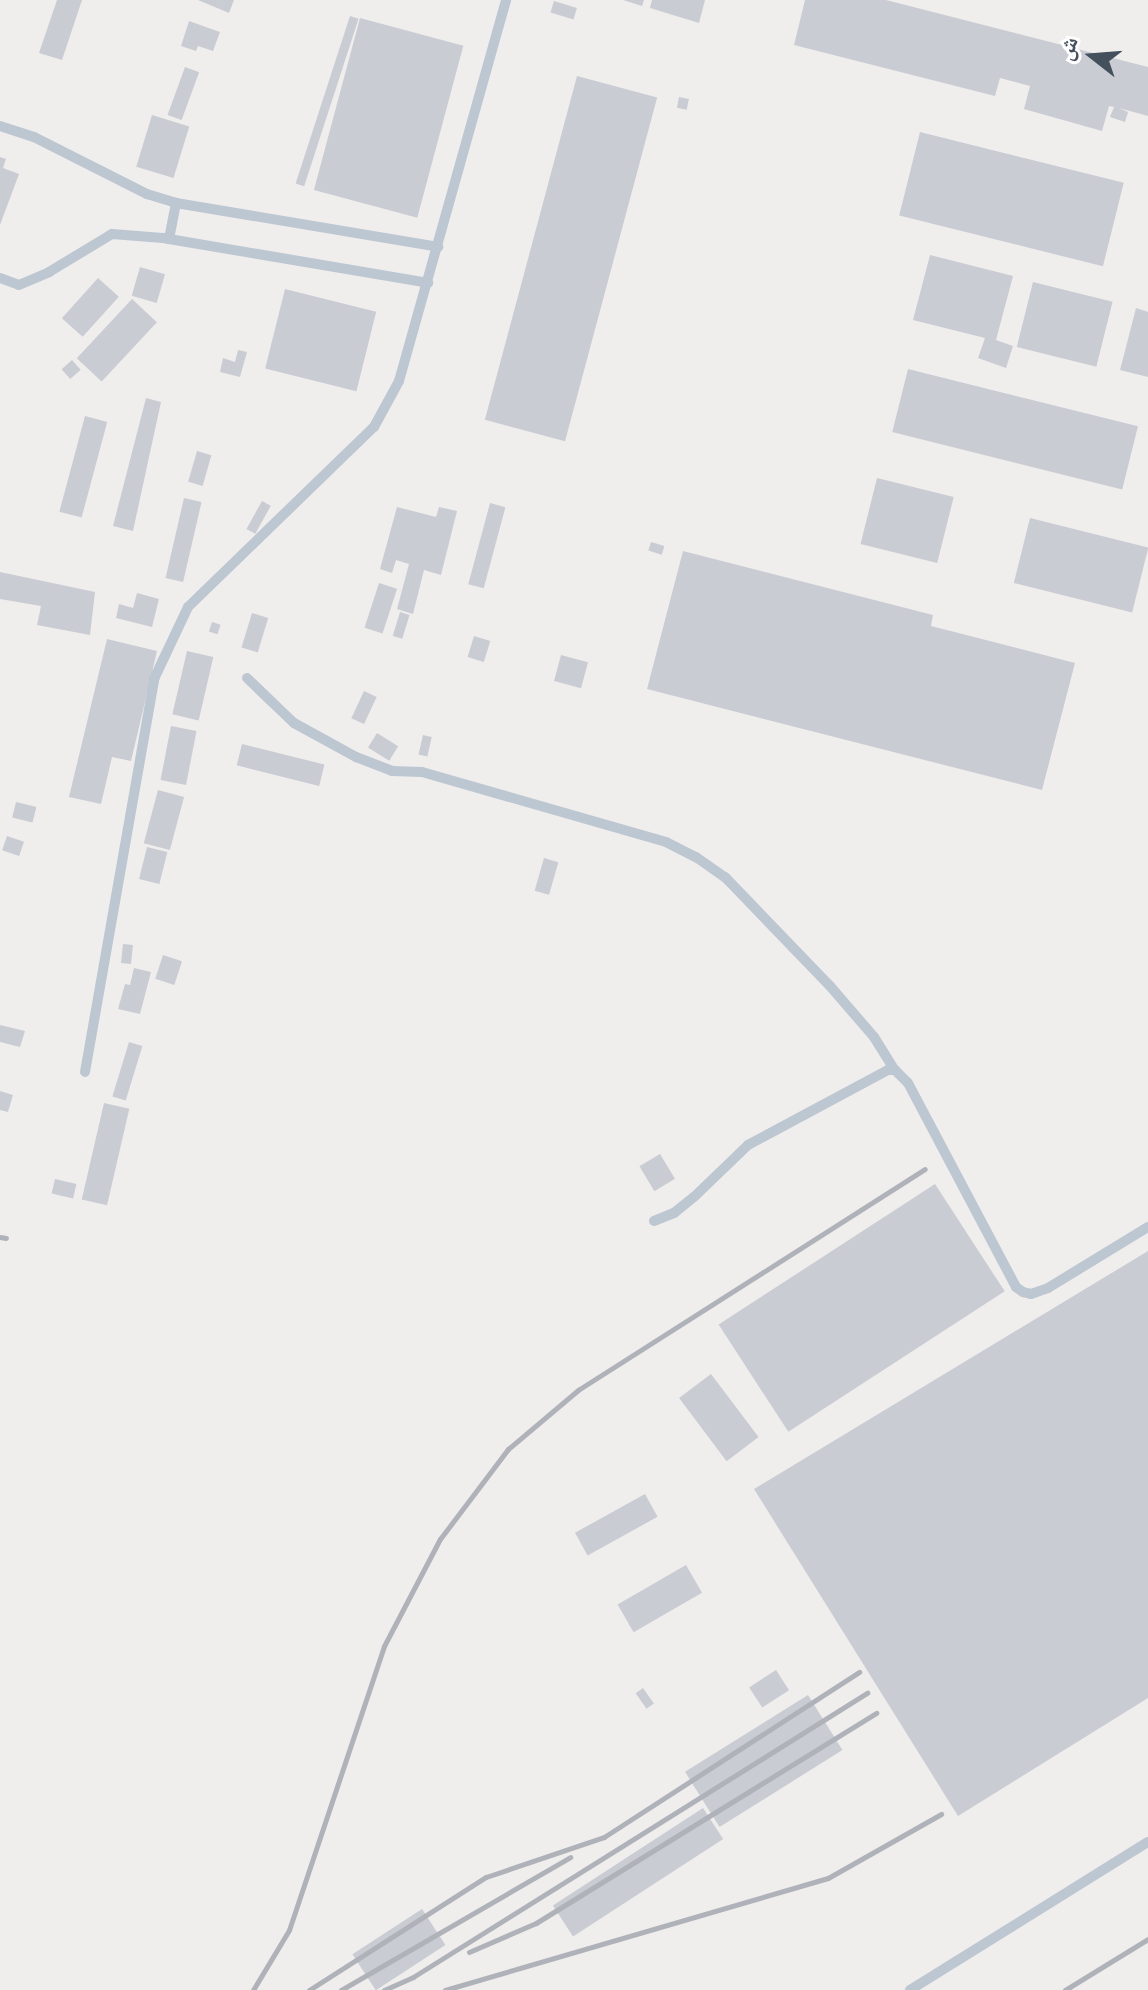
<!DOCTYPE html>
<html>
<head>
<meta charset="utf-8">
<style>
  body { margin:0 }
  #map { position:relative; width:1148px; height:1990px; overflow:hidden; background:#f0eded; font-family:"Sofia Sans Condensed","Noto Naskh Arabic",sans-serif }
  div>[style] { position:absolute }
  .building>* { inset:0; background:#c9ccd3; transform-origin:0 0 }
  .service>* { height:10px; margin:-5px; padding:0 5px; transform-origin:5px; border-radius:5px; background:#bdc7d1 }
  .rail>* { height:5px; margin:-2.5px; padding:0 2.5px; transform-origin:2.5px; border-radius:2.5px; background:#afb2b9 }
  span { translate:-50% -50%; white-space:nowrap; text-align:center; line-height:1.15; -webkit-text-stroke:6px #fff; paint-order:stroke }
  .north { position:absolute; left:1052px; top:16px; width:80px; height:80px; -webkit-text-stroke:6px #fff; paint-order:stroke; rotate:287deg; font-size:22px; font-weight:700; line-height:32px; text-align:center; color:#44505c }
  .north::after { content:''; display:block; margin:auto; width:28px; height:36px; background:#44505c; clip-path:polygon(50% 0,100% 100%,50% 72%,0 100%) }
</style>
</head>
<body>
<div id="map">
  <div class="building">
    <i style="clip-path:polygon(57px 0,82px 0,62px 60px,39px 53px)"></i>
    <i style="clip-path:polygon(198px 0,234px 0,229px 13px)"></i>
    <i style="clip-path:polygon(623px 0,644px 0,642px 6px)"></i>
    <i style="clip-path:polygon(652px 0,705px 0,699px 23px,650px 8px)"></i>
    <i style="clip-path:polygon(805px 0,886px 0,1148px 67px,1148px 116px,1119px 108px,1128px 112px,1125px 122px,1110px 117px,1114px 107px,1109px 106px,1102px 131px,1024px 109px,1030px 86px,1000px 78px,995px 96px,794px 45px)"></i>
    <i style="left:554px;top:1px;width:24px;height:12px;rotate:17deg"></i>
    <i style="left:350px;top:16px;width:9px;height:176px;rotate:18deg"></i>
    <i style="left:360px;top:18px;width:107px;height:178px;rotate:15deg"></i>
    <i style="clip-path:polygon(189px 21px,220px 32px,213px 51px,198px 46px,196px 51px,181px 46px)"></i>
    <i style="left:185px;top:67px;width:15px;height:51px;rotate:20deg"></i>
    <i style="left:577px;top:76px;width:83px;height:356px;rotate:15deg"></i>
    <i style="left:679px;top:97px;width:10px;height:11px;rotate:11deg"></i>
    <i style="left:152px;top:115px;width:39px;height:54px;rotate:17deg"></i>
    <i style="left:920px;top:132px;width:210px;height:86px;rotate:14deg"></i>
    <i style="clip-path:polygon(0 157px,6px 159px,3px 168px,19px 174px,0 225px)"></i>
    <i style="clip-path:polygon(930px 255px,1013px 276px,996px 340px,1013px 346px,1006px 368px,978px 358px,985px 338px,913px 320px)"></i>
    <i style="left:140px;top:267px;width:26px;height:30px;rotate:16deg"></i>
    <i style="left:98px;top:278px;width:28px;height:54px;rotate:42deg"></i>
    <i style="left:1033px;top:282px;width:82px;height:67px;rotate:14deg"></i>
    <i style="left:285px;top:289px;width:94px;height:82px;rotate:14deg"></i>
    <i style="left:132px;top:299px;width:34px;height:81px;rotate:43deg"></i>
    <i style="clip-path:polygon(1136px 308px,1148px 312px,1148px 377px,1120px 370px)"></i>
    <i style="clip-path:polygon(238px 350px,247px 352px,240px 377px,220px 372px,223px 358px,235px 362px)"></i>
    <i style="left:72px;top:360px;width:13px;height:14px;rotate:48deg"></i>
    <i style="left:908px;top:369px;width:237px;height:65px;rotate:14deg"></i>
    <i style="clip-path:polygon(146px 398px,161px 402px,133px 531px,113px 526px)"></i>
    <i style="left:85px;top:416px;width:23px;height:99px;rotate:15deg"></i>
    <i style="left:197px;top:451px;width:15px;height:32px;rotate:16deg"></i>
    <i style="left:877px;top:478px;width:79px;height:68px;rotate:14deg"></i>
    <i style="left:184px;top:498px;width:18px;height:82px;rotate:13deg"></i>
    <i style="left:262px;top:501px;width:10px;height:32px;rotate:29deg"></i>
    <i style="left:490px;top:503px;width:16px;height:84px;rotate:15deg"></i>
    <i style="clip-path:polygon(397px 507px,436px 517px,439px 507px,457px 511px,441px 575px,424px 570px,413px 614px,397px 609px,409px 564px,396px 560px,392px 573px,380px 569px)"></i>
    <i style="left:1030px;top:518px;width:122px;height:67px;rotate:14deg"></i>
    <i style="left:651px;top:542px;width:14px;height:9px;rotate:17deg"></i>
    <i style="clip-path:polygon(683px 551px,933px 615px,931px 626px,1075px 663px,1042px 790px,647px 689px)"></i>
    <i style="clip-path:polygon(0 572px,95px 592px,90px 635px,37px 625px,41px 606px,0 599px)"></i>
    <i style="left:379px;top:583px;width:19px;height:47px;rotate:18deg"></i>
    <i style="clip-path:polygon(137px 593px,159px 599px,152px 627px,116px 618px,119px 604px,133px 608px)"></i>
    <i style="left:400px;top:612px;width:10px;height:25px;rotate:17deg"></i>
    <i style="left:252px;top:613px;width:17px;height:36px;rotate:17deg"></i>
    <i style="left:212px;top:622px;width:9px;height:10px;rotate:18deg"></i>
    <i style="left:474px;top:636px;width:17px;height:22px;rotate:17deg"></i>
    <i style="clip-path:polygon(107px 639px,157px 651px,131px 761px,112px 757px,101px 804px,69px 797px)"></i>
    <i style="left:187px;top:651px;width:27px;height:65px;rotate:13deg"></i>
    <i style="left:561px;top:655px;width:28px;height:27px;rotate:15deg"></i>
    <i style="left:364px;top:691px;width:14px;height:30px;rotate:25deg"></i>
    <i style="left:171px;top:726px;width:26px;height:55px;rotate:11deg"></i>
    <i style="left:377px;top:733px;width:25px;height:17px;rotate:32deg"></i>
    <i style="left:423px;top:735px;width:9px;height:20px;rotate:13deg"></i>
    <i style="left:242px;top:744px;width:85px;height:22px;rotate:14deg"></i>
    <i style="left:158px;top:790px;width:27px;height:55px;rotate:15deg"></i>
    <i style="left:16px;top:802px;width:21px;height:16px;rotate:14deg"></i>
    <i style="left:7px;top:836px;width:18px;height:15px;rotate:19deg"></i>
    <i style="left:147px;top:847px;width:21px;height:33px;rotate:14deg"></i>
    <i style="left:544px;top:858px;width:15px;height:34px;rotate:16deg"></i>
    <i style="left:123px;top:944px;width:10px;height:19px;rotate:6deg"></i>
    <i style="left:163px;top:955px;width:20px;height:25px;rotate:18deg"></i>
    <i style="clip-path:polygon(134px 968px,151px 972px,140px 1014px,118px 1009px,125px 984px,130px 985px)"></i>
    <i style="clip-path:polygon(0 1025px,25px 1031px,20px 1047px,0 1042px)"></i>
    <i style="left:129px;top:1042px;width:14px;height:57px;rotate:17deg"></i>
    <i style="clip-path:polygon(0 1091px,13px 1095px,8px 1112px,0 1110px)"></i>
    <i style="left:104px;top:1103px;width:26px;height:99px;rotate:13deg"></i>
    <i style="left:660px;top:1154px;width:29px;height:24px;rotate:59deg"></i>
    <i style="left:55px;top:1179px;width:22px;height:15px;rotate:13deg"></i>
    <i style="left:935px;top:1184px;width:128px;height:258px;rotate:57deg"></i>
    <i style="clip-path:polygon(1148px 1251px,1148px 1698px,958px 1816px,754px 1489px)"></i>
    <i style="left:711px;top:1374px;width:79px;height:40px;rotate:53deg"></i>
    <i style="left:645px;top:1494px;width:26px;height:80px;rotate:61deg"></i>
    <i style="left:686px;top:1565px;width:32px;height:79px;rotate:60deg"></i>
    <i style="left:776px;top:1670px;width:24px;height:32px;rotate:57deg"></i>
    <i style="left:643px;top:1688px;width:19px;height:9px;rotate:55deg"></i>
    <i style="left:808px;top:1695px;width:65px;height:145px;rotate:58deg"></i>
    <i style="left:703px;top:1808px;width:37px;height:179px;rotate:57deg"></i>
    <i style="left:422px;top:1909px;width:43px;height:83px;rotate:57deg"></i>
  </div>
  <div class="service">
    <i style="left:0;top:126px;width:36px;rotate:18deg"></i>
    <i style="left:34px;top:137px;width:127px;rotate:26.8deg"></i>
    <i style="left:147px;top:194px;width:30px;rotate:17deg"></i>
    <i style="left:176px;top:203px;width:266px;rotate:9.5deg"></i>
    <i style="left:169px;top:239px;width:37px;rotate:-79deg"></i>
    <i style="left:0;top:278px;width:20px;rotate:20deg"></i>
    <i style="left:19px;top:285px;width:33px;rotate:-23deg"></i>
    <i style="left:49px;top:272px;width:74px;rotate:-31.1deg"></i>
    <i style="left:112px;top:234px;width:51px;rotate:4.5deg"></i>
    <i style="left:163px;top:238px;width:269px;rotate:9.6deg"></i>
    <i style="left:247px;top:678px;width:65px;rotate:43.8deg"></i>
    <i style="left:294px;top:723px;width:71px;rotate:28.7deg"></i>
    <i style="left:356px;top:757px;width:39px;rotate:21deg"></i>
    <i style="left:392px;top:771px;width:30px;rotate:2deg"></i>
    <i style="left:422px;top:772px;width:254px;rotate:16deg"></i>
    <i style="left:666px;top:842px;width:34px;rotate:27deg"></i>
    <i style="left:696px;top:857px;width:35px;rotate:35deg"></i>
    <i style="left:725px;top:877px;width:151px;rotate:46.1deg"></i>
    <i style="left:830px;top:986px;width:67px;rotate:49.2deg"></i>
    <i style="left:874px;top:1037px;width:39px;rotate:58deg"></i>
    <i style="left:85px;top:1072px;width:399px;rotate:-80deg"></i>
    <i style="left:154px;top:679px;width:80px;rotate:-64.7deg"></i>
    <i style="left:188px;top:607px;width:259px;rotate:-44.1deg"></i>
    <i style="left:374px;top:427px;width:52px;rotate:-61.5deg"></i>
    <i style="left:399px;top:381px;width:396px;rotate:-74.3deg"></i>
    <i style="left:654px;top:1221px;width:22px;rotate:-22deg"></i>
    <i style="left:674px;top:1213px;width:26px;rotate:-39deg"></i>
    <i style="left:694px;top:1197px;width:75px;rotate:-43.9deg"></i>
    <i style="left:748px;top:1145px;width:159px;rotate:-28.2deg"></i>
    <i style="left:888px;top:1070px;width:7px"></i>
    <i style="left:895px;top:1070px;width:18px;rotate:45deg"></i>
    <i style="left:908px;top:1083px;width:231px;rotate:62.1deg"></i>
    <i style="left:1016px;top:1287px;width:9px;rotate:36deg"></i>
    <i style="left:1023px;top:1292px;width:8px;rotate:14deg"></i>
    <i style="left:1031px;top:1294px;width:18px;rotate:-19deg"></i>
    <i style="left:1048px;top:1288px;width:117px;rotate:-31.4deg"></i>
    <i style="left:910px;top:1990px;width:280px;rotate:-31.9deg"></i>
  </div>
  <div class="rail">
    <i style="left:0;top:1237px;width:6px;rotate:9deg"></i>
    <i style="left:469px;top:1952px;width:73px;rotate:-23.4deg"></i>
    <i style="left:536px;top:1923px;width:400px;rotate:-31.7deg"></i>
    <i style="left:253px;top:1990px;width:70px;rotate:-59deg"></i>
    <i style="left:289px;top:1930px;width:299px;rotate:-71.5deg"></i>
    <i style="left:384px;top:1646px;width:121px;rotate:-62.4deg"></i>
    <i style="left:440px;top:1539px;width:113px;rotate:-52.9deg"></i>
    <i style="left:508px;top:1449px;width:92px;rotate:-40.1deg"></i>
    <i style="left:578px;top:1390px;width:411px;rotate:-32.5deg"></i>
    <i style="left:309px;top:1990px;width:210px;rotate:-32.6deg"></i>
    <i style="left:486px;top:1877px;width:125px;rotate:-18.7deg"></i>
    <i style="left:604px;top:1837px;width:304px;rotate:-32.9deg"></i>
    <i style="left:341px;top:1990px;width:265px;rotate:-30.1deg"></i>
    <i style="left:384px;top:1990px;width:32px;rotate:-24deg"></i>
    <i style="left:413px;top:1977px;width:536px;rotate:-32.03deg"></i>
    <i style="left:445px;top:1990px;width:399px;rotate:-16.3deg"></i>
    <i style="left:828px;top:1878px;width:130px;rotate:-29.5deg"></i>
    <i style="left:1065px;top:1990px;width:97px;rotate:-31.6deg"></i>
  </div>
  <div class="north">ش</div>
</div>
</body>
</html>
